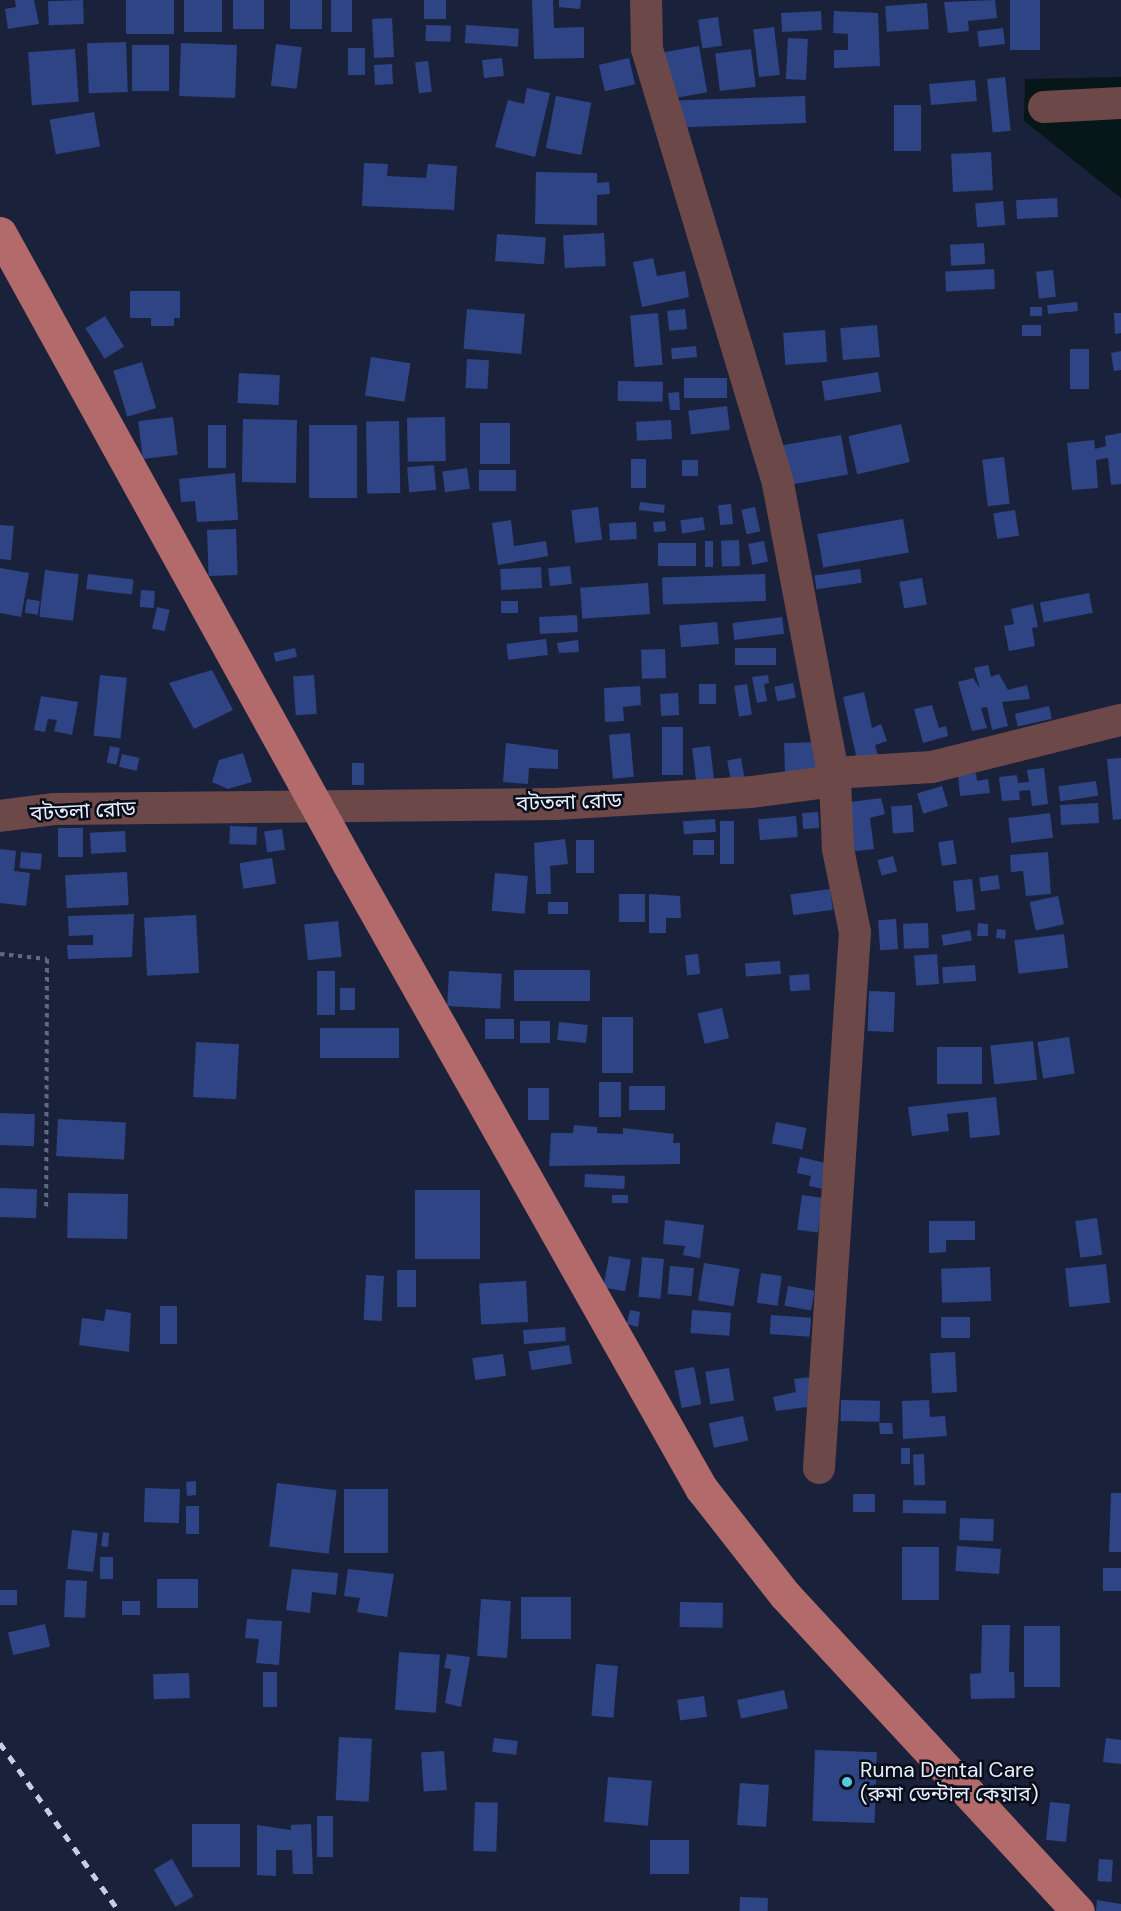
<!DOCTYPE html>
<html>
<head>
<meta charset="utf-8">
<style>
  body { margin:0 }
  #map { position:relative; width:1121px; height:1911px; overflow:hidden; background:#1a223b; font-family:"DM Sans","Noto Sans Bengali",sans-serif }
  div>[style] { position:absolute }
  .water>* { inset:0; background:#071619 }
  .building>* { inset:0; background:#2f4485; transform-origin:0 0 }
  .path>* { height:4px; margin-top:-2px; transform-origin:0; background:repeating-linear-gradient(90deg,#61687f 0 4.5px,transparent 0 9px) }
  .street>* { height:32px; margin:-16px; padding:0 16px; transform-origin:16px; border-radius:16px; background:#6c4848 }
  .primary>* { height:33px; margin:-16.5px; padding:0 16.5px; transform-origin:16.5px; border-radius:16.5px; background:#b36a6b }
  .rail>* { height:4.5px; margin-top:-2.25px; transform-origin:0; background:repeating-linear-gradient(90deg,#c7cee0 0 8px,transparent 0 16px) }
  .dots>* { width:16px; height:16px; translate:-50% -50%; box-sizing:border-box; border:3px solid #090d17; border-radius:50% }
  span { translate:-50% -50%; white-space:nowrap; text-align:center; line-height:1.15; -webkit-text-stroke:5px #090d17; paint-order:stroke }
  .street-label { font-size:21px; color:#e6edfe }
  .poi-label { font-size:21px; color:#e6edfe }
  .left { translate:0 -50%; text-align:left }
</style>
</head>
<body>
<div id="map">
  <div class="water">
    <i style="clip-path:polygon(1121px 77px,1121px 198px,1024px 121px,1025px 79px)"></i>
  </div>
  <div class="building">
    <i style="clip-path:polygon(15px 0,34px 0,39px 24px,8px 29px,5px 9px,16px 7px)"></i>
    <i style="left:83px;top:0;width:24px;height:35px;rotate:88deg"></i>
    <i style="left:126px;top:0;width:48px;height:34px"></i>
    <i style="left:184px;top:0;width:38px;height:32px"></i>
    <i style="left:233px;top:0;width:31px;height:29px"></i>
    <i style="left:290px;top:0;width:32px;height:29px"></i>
    <i style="left:331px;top:0;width:21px;height:32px"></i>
    <i style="left:424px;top:0;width:22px;height:19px"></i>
    <i style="clip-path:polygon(532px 0,553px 0,554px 28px,584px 27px,584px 58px,534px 59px)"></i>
    <i style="clip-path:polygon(559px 0,581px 0,580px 9px,559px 7px)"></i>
    <i style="clip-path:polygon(995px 0,997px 18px,968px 21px,969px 31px,948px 33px,944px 2px)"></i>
    <i style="left:1010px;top:0;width:30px;height:50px"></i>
    <i style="left:927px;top:3px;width:26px;height:42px;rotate:86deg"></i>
    <i style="left:821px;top:11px;width:19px;height:40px;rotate:87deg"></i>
    <i style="clip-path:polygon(834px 11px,878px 13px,880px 66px,834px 68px,834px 50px,848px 50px,848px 34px,833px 33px)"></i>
    <i style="left:718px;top:17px;width:29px;height:20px;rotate:82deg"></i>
    <i style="left:392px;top:18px;width:39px;height:20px;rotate:87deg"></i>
    <i style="left:426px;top:25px;width:25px;height:16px;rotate:2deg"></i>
    <i style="left:466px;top:25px;width:53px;height:18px;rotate:4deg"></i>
    <i style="left:774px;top:27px;width:48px;height:21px;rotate:83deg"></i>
    <i style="left:1003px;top:28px;width:16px;height:26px;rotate:83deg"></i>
    <i style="left:788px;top:38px;width:20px;height:41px;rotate:3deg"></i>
    <i style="left:126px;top:42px;width:50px;height:39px;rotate:88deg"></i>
    <i style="left:181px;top:43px;width:56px;height:53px;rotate:2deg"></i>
    <i style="left:276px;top:44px;width:26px;height:42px;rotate:7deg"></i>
    <i style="left:132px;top:45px;width:37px;height:46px"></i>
    <i style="left:699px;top:46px;width:47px;height:37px;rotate:80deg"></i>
    <i style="left:348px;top:48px;width:17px;height:27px"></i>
    <i style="left:75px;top:49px;width:53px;height:47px;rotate:86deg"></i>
    <i style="left:751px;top:49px;width:38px;height:36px;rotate:83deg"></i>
    <i style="left:502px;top:58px;width:18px;height:20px;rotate:84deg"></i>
    <i style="left:629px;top:58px;width:27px;height:31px;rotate:77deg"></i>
    <i style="left:428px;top:61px;width:31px;height:13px;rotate:83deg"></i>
    <i style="left:392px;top:64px;width:20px;height:18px;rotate:87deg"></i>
    <i style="left:1005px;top:77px;width:54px;height:18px;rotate:84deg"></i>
    <i style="left:975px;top:80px;width:21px;height:46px;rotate:85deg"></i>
    <i style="clip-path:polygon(527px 88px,550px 93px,535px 157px,495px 147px,508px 100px,524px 104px)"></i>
    <i style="left:556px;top:96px;width:36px;height:53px;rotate:11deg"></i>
    <i style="left:805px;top:96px;width:27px;height:131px;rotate:88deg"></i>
    <i style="left:894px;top:105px;width:27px;height:46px"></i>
    <i style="left:94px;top:112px;width:35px;height:45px;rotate:80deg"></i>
    <i style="left:991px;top:152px;width:38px;height:40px;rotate:87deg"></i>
    <i style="clip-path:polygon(364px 163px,388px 164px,387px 176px,426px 178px,428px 164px,457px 166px,454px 210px,362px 206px)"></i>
    <i style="clip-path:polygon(536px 172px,597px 173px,597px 183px,609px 182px,610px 194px,597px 195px,597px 225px,535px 224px)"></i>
    <i style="left:1057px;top:198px;width:19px;height:41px;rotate:87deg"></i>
    <i style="left:1003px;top:201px;width:24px;height:28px;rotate:85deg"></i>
    <i style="left:604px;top:233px;width:33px;height:41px;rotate:87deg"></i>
    <i style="left:497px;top:234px;width:49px;height:27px;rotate:4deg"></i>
    <i style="left:984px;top:243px;width:21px;height:34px;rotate:87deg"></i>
    <i style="clip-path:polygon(653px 258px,657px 276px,685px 271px,689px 297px,642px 307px,633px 262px)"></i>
    <i style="left:994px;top:269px;width:20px;height:49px;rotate:87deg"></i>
    <i style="left:1053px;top:270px;width:27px;height:17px;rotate:84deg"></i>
    <i style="clip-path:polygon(130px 291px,180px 291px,180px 318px,174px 318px,174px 326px,151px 326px,151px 318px,130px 318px)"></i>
    <i style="left:1077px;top:302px;width:9px;height:30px;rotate:84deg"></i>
    <i style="left:1030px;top:307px;width:12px;height:9px"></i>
    <i style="left:467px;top:309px;width:58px;height:40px;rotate:5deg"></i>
    <i style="left:685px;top:309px;width:20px;height:18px;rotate:84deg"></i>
    <i style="left:658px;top:313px;width:52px;height:28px;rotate:85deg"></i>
    <i style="clip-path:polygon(1114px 313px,1121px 313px,1121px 333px,1115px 334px)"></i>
    <i style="left:105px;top:316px;width:36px;height:23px;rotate:58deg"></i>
    <i style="left:877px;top:325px;width:32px;height:37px;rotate:85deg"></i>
    <i style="left:1041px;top:325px;width:11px;height:19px;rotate:90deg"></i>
    <i style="left:825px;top:330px;width:32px;height:42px;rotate:86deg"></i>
    <i style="left:696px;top:346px;width:11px;height:25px;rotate:85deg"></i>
    <i style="left:1070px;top:349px;width:19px;height:40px"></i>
    <i style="clip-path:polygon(1121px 351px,1121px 370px,1114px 371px,1111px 353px)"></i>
    <i style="left:371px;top:357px;width:40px;height:39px;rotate:9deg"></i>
    <i style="left:467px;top:359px;width:22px;height:29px;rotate:3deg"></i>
    <i style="left:142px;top:362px;width:48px;height:30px;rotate:73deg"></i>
    <i style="left:878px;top:372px;width:20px;height:57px;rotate:81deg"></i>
    <i style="left:239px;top:373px;width:41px;height:30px;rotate:3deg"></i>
    <i style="left:727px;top:378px;width:20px;height:43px;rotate:90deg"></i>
    <i style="left:618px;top:381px;width:45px;height:20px;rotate:1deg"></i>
    <i style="clip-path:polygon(679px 392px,680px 410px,670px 410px,668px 393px)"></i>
    <i style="left:727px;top:406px;width:24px;height:39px;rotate:83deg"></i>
    <i style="left:173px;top:417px;width:38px;height:35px;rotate:83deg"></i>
    <i style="left:445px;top:417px;width:44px;height:38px;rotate:89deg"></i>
    <i style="left:243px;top:419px;width:54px;height:63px;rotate:1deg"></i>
    <i style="left:671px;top:420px;width:19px;height:35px;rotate:87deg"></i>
    <i style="left:399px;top:421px;width:72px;height:33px;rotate:89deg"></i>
    <i style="left:480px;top:423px;width:30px;height:41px"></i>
    <i style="left:901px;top:424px;width:39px;height:54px;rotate:77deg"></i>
    <i style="left:208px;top:425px;width:18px;height:43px"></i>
    <i style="left:309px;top:425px;width:48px;height:73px"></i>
    <i style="clip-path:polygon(1121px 433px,1121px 484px,1111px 485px,1108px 458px,1096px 460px,1098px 488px,1072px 490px,1067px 443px,1094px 440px,1095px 449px,1106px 446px,1105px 436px)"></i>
    <i style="left:841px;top:435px;width:40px;height:59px;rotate:80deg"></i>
    <i style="left:1004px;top:457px;width:47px;height:22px;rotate:83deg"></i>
    <i style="left:631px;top:459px;width:15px;height:29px"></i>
    <i style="left:682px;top:460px;width:16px;height:16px"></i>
    <i style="left:434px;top:465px;width:25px;height:27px;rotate:85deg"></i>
    <i style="left:467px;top:468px;width:21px;height:25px;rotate:82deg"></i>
    <i style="left:516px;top:470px;width:21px;height:37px;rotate:90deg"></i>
    <i style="clip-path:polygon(235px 473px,238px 520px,197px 522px,195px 501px,181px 502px,179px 479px)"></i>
    <i style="left:640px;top:502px;width:25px;height:8px;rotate:7deg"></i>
    <i style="left:731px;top:504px;width:20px;height:13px;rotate:84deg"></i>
    <i style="left:598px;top:507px;width:33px;height:27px;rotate:83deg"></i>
    <i style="left:755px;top:507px;width:25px;height:14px;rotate:78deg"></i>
    <i style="left:1015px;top:510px;width:26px;height:22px;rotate:81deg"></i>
    <i style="left:703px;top:517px;width:13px;height:23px;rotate:81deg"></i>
    <i style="left:903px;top:519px;width:34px;height:87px;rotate:80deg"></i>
    <i style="clip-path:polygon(511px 520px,514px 546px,546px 541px,548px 556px,498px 565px,492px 523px)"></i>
    <i style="left:665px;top:521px;width:10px;height:12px;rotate:84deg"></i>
    <i style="left:636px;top:522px;width:17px;height:27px;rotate:87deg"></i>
    <i style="clip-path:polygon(0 525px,14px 526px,11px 560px,0 559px)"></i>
    <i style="left:236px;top:529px;width:46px;height:29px;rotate:88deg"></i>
    <i style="left:739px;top:540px;width:26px;height:18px;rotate:88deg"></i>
    <i style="left:705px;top:541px;width:8px;height:26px"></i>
    <i style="left:764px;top:541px;width:21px;height:16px;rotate:79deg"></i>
    <i style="left:658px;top:543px;width:38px;height:23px"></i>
    <i style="left:570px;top:566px;width:18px;height:22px;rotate:84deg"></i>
    <i style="left:541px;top:567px;width:21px;height:41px;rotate:87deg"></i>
    <i style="clip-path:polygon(0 568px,29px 573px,21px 617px,0 613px)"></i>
    <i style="left:860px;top:569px;width:14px;height:46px;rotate:82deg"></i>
    <i style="left:45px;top:570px;width:34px;height:47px;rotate:7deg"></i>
    <i style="left:88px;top:574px;width:46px;height:15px;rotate:7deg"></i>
    <i style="left:765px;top:574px;width:27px;height:103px;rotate:88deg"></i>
    <i style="left:922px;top:578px;width:27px;height:23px;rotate:80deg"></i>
    <i style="left:648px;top:583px;width:31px;height:68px;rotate:86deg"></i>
    <i style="left:141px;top:590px;width:14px;height:17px;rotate:4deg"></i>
    <i style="left:1089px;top:593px;width:20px;height:50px;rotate:79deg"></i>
    <i style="left:27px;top:599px;width:13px;height:14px;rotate:9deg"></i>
    <i style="left:501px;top:601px;width:17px;height:12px"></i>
    <i style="clip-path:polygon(1033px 604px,1038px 627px,1032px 628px,1035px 646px,1009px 651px,1004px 626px,1014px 624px,1011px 609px)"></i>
    <i style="left:157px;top:607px;width:13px;height:22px;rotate:13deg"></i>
    <i style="left:577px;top:615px;width:17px;height:38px;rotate:87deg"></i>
    <i style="left:782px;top:617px;width:17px;height:50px;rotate:83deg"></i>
    <i style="left:717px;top:622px;width:22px;height:38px;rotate:85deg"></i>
    <i style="left:546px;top:639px;width:16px;height:40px;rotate:83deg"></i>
    <i style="clip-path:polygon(578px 640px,579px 652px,559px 653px,557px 643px)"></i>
    <i style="left:295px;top:648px;width:9px;height:22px;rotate:77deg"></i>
    <i style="left:776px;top:648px;width:17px;height:41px;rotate:90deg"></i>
    <i style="left:665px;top:649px;width:29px;height:24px;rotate:88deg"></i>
    <i style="clip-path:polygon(988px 665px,991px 677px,999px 674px,1008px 690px,1027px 685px,1030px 699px,1002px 702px,1008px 726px,992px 730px,987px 707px,981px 708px,987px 728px,972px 731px,958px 682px,973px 678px,980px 689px,974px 668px)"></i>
    <i style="clip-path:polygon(212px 670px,233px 710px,194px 729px,169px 683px)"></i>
    <i style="left:100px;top:675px;width:27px;height:61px;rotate:6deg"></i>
    <i style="left:314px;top:675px;width:39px;height:21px;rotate:86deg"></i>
    <i style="clip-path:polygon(768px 675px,769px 683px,764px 684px,767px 701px,757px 703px,752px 677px)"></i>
    <i style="left:793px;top:683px;width:15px;height:19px;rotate:79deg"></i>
    <i style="left:699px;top:684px;width:17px;height:20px"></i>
    <i style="left:747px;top:684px;width:31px;height:13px;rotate:81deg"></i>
    <i style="clip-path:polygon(640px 686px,641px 705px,623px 707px,624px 721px,605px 722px,604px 688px)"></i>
    <i style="clip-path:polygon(864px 692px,872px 728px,881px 724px,887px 741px,875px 745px,878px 756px,857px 760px,843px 697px)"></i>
    <i style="left:678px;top:693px;width:22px;height:18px;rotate:87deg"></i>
    <i style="clip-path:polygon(41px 696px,78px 702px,72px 735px,54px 731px,57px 720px,48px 719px,45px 732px,34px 730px)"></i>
    <i style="clip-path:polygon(932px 705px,939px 728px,946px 726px,948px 736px,923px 743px,914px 709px)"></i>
    <i style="left:1049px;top:706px;width:13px;height:35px;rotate:77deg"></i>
    <i style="left:662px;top:727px;width:21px;height:48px"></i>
    <i style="left:630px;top:733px;width:44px;height:21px;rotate:85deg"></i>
    <i style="left:819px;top:742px;width:29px;height:35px;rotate:88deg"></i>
    <i style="clip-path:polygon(506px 743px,558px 750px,558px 769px,529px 768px,528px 784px,503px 782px)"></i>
    <i style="left:110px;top:746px;width:10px;height:17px;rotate:11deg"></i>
    <i style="left:710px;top:746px;width:33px;height:18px;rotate:83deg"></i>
    <i style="clip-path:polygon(243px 753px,252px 782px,228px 789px,212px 782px,219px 760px)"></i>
    <i style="left:122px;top:754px;width:18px;height:13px;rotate:13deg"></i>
    <i style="left:741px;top:758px;width:22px;height:14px;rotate:80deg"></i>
    <i style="clip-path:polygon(1121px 758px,1121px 819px,1113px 820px,1107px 759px)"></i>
    <i style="left:352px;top:763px;width:12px;height:22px"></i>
    <i style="clip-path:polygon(1044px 768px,1048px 804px,1032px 806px,1030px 790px,1019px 791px,1020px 800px,1002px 801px,999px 777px,1017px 775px,1018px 783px,1029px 782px,1027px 770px)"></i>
    <i style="clip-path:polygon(976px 773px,977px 781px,988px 779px,990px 793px,960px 796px,958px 775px)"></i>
    <i style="left:1096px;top:781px;width:15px;height:38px;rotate:82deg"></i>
    <i style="left:942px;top:786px;width:21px;height:26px;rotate:73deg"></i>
    <i style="clip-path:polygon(881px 798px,885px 814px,870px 818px,874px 849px,848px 852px,843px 803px)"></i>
    <i style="left:1098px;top:803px;width:20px;height:38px;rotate:87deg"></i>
    <i style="left:912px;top:805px;width:27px;height:21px;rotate:86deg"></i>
    <i style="left:818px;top:812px;width:16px;height:16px;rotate:86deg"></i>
    <i style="left:1050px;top:813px;width:25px;height:42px;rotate:83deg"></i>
    <i style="left:796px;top:816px;width:21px;height:38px;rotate:85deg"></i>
    <i style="left:715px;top:819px;width:13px;height:32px;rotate:86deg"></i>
    <i style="left:720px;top:821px;width:14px;height:43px"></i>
    <i style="left:230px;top:826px;width:27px;height:18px;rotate:2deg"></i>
    <i style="left:58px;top:828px;width:25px;height:29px"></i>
    <i style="left:282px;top:829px;width:21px;height:18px;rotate:82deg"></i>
    <i style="left:125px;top:831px;width:21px;height:35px;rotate:87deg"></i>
    <i style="clip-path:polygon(565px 839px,568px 864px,550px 866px,551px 894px,536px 894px,534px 843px)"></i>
    <i style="left:576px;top:840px;width:18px;height:33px"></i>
    <i style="left:693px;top:840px;width:21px;height:15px"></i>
    <i style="left:953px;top:840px;width:24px;height:15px;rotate:81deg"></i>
    <i style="clip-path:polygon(0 849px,16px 851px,14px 871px,30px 873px,26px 906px,0 903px)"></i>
    <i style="left:21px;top:852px;width:21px;height:16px;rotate:5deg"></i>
    <i style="clip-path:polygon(1048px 852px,1051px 894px,1026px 896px,1023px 871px,1011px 872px,1010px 855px)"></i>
    <i style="left:893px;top:856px;width:16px;height:16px;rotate:75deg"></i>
    <i style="left:272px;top:858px;width:26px;height:33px;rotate:81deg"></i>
    <i style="left:127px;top:872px;width:33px;height:62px;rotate:87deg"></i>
    <i style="left:495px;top:873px;width:33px;height:38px;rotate:5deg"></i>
    <i style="left:998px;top:875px;width:14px;height:19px;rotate:82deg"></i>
    <i style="left:972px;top:879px;width:31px;height:19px;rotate:84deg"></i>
    <i style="left:830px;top:889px;width:21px;height:40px;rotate:82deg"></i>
    <i style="left:619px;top:894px;width:26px;height:28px"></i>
    <i style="clip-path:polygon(649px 894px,680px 896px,681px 918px,666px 918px,666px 933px,649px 933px)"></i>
    <i style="left:1058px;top:896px;width:29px;height:29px;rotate:78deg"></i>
    <i style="left:548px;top:902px;width:20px;height:12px"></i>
    <i style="clip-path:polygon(134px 914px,132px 957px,68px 959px,67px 945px,93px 945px,93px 935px,69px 936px,68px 916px)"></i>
    <i style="left:196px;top:915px;width:58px;height:52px;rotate:87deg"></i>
    <i style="left:896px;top:919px;width:30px;height:18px;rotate:86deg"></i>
    <i style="left:338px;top:921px;width:36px;height:34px;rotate:84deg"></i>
    <i style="left:928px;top:923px;width:25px;height:25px;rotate:88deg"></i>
    <i style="clip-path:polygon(978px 923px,988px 924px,988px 936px,977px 936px)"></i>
    <i style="left:997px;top:929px;width:9px;height:9px;rotate:6deg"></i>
    <i style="left:970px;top:930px;width:11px;height:29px;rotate:80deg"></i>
    <i style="left:1064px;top:934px;width:34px;height:50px;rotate:83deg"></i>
    <i style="left:698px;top:954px;width:20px;height:13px;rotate:84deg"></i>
    <i style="left:937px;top:954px;width:30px;height:23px;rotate:86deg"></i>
    <i style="left:780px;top:961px;width:13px;height:35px;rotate:86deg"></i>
    <i style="left:975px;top:965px;width:16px;height:33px;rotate:86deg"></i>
    <i style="left:514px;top:970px;width:76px;height:31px"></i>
    <i style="left:317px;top:971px;width:18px;height:44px"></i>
    <i style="left:449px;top:971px;width:53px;height:35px;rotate:3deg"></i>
    <i style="left:809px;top:974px;width:16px;height:20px;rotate:86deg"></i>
    <i style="left:340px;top:988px;width:15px;height:22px"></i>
    <i style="left:869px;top:991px;width:26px;height:40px;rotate:2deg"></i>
    <i style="left:722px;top:1008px;width:31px;height:25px;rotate:77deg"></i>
    <i style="left:633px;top:1017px;width:56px;height:31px;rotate:90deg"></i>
    <i style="left:514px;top:1019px;width:20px;height:29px;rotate:90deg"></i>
    <i style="left:520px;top:1021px;width:30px;height:22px"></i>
    <i style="left:559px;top:1022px;width:29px;height:18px;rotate:6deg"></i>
    <i style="left:320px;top:1028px;width:79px;height:30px"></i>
    <i style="left:1069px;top:1037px;width:37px;height:32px;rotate:81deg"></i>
    <i style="left:1033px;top:1041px;width:39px;height:43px;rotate:84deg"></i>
    <i style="left:196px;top:1042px;width:43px;height:55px;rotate:3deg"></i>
    <i style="left:937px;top:1047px;width:45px;height:37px"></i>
    <i style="left:599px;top:1082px;width:22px;height:35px"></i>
    <i style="left:629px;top:1086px;width:36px;height:24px"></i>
    <i style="left:528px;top:1088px;width:21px;height:32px"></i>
    <i style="clip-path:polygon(996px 1097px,1000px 1135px,970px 1138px,968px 1112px,947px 1114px,949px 1131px,912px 1136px,908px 1107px)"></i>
    <i style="left:0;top:1113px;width:35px;height:32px;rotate:2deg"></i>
    <i style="left:58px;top:1119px;width:68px;height:37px;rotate:3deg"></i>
    <i style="left:776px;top:1122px;width:31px;height:22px;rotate:11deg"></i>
    <i style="clip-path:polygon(574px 1125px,597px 1127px,597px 1133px,623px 1134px,623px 1128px,674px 1134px,673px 1143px,680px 1143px,680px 1164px,549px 1166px,551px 1133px,573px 1133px)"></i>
    <i style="clip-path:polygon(800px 1157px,834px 1165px,828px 1190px,809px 1186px,811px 1176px,797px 1173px)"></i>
    <i style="left:585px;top:1174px;width:40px;height:13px;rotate:3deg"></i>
    <i style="left:0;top:1188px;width:37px;height:29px;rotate:2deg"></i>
    <i style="left:415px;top:1190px;width:65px;height:69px"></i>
    <i style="left:68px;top:1193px;width:60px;height:45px;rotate:1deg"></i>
    <i style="left:628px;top:1195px;width:8px;height:16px;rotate:90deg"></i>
    <i style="left:802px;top:1195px;width:21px;height:35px;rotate:8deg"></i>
    <i style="left:1097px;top:1218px;width:37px;height:22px;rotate:82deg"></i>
    <i style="clip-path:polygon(665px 1220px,704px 1225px,700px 1258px,683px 1255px,685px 1246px,663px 1244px)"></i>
    <i style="clip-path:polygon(929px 1221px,975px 1221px,975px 1240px,946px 1240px,946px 1252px,929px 1253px)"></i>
    <i style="left:609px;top:1256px;width:22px;height:32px;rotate:10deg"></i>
    <i style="left:642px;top:1257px;width:22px;height:40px;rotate:5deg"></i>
    <i style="left:704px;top:1263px;width:36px;height:38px;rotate:9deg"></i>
    <i style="left:1106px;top:1264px;width:39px;height:41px;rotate:84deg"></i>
    <i style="left:670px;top:1266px;width:24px;height:28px;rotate:5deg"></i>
    <i style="left:990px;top:1267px;width:34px;height:49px;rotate:88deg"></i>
    <i style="left:397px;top:1270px;width:19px;height:37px"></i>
    <i style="left:761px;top:1273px;width:21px;height:30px;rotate:8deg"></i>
    <i style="left:366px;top:1275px;width:18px;height:45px;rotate:3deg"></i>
    <i style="left:526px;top:1281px;width:41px;height:47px;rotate:87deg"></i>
    <i style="left:788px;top:1286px;width:27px;height:20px;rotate:10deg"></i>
    <i style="left:160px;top:1306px;width:17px;height:38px"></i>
    <i style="clip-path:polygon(106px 1309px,131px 1313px,129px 1352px,79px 1345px,82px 1318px,104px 1321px)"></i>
    <i style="clip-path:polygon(630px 1310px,640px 1312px,638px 1327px,627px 1324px)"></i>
    <i style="left:692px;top:1310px;width:39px;height:23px;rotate:4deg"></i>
    <i style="left:771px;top:1315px;width:40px;height:19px;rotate:4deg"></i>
    <i style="left:941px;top:1317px;width:29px;height:21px"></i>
    <i style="left:565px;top:1327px;width:14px;height:42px;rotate:86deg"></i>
    <i style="left:569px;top:1345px;width:19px;height:41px;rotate:81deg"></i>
    <i style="left:955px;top:1352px;width:40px;height:25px;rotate:87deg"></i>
    <i style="left:503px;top:1354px;width:22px;height:31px;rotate:82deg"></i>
    <i style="left:694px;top:1367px;width:38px;height:20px;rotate:79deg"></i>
    <i style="left:729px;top:1368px;width:33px;height:24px;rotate:81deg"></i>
    <i style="clip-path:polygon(811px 1377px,815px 1406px,776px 1411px,773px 1397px,796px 1392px,794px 1379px)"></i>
    <i style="left:841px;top:1400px;width:39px;height:21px;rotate:1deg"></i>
    <i style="clip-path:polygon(929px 1400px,930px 1417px,945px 1416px,947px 1436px,903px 1439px,902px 1401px)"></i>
    <i style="left:743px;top:1416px;width:25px;height:35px;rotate:78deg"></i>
    <i style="clip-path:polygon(879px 1423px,892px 1423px,893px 1434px,880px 1434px)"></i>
    <i style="left:901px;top:1448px;width:9px;height:16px"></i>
    <i style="left:924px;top:1454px;width:31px;height:11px;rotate:88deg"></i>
    <i style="clip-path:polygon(196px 1481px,196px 1495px,187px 1496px,186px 1482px)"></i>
    <i style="left:277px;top:1483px;width:60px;height:64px;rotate:7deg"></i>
    <i style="left:145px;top:1488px;width:35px;height:34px;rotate:2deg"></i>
    <i style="left:344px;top:1489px;width:44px;height:64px"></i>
    <i style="clip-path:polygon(1111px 1493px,1121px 1493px,1121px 1552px,1109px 1552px)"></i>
    <i style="left:853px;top:1494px;width:22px;height:18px"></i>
    <i style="left:903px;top:1500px;width:43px;height:13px;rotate:1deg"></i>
    <i style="left:199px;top:1506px;width:28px;height:13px;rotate:90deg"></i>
    <i style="left:960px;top:1518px;width:34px;height:22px;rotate:2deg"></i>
    <i style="left:72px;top:1530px;width:26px;height:39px;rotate:7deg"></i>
    <i style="clip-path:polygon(103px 1532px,109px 1533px,108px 1547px,101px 1546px)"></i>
    <i style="left:957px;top:1546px;width:44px;height:25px;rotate:4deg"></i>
    <i style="left:902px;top:1547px;width:37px;height:53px"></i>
    <i style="left:100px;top:1557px;width:13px;height:22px"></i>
    <i style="left:1103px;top:1568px;width:18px;height:23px"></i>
    <i style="clip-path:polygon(292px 1569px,338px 1573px,336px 1595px,312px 1592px,310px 1613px,286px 1610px)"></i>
    <i style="clip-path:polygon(348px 1569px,394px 1574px,387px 1617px,357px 1612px,360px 1598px,344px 1596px)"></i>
    <i style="left:157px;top:1579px;width:41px;height:29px"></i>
    <i style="left:66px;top:1580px;width:21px;height:37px;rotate:3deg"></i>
    <i style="left:0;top:1590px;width:17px;height:15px"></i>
    <i style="left:521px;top:1597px;width:50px;height:42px"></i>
    <i style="left:481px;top:1599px;width:30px;height:57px;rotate:4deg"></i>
    <i style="left:122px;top:1601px;width:18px;height:14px"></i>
    <i style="left:680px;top:1602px;width:43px;height:25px;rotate:1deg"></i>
    <i style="clip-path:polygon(247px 1619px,282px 1621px,279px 1665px,256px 1663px,259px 1639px,245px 1638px)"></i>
    <i style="left:45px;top:1624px;width:23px;height:38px;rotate:77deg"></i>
    <i style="clip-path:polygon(982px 1625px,1010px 1625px,1009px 1672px,1014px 1672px,1015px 1698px,971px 1699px,970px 1674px,981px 1673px)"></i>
    <i style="left:1024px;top:1626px;width:36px;height:61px"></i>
    <i style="left:399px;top:1652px;width:41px;height:58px;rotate:4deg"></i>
    <i style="clip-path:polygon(447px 1654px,470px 1657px,461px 1707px,445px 1703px,451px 1669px,444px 1668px)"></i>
    <i style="left:596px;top:1664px;width:22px;height:52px;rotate:5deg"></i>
    <i style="left:263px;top:1672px;width:14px;height:35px"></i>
    <i style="left:189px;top:1673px;width:25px;height:36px;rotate:88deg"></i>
    <i style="left:784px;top:1690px;width:19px;height:48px;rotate:78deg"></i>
    <i style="left:704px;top:1696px;width:21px;height:27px;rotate:82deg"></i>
    <i style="left:339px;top:1737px;width:33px;height:63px;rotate:3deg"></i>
    <i style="left:494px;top:1738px;width:24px;height:14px;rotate:7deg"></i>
    <i style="clip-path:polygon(1106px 1738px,1121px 1740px,1121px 1764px,1103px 1762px)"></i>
    <i style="left:815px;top:1750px;width:62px;height:71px;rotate:2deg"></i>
    <i style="left:444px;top:1751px;width:39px;height:23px;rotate:86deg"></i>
    <i style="left:608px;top:1777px;width:44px;height:45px;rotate:5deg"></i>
    <i style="left:740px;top:1783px;width:29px;height:42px;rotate:4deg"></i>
    <i style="left:475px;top:1802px;width:23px;height:49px;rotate:2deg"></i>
    <i style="left:1050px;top:1802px;width:20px;height:38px;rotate:6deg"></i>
    <i style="left:317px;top:1816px;width:16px;height:41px"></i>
    <i style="left:192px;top:1824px;width:48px;height:43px"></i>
    <i style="clip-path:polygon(311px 1824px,313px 1874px,293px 1874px,292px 1850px,276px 1850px,276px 1876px,257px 1875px,257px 1825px,291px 1830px,291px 1825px)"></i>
    <i style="left:650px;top:1840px;width:39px;height:34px"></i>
    <i style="left:172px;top:1859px;width:43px;height:21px;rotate:60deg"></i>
    <i style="left:1099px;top:1859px;width:14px;height:22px;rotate:4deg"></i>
    <i style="left:740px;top:1897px;width:28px;height:14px;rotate:2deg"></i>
    <i style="clip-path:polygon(1097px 1900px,1121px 1904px,1121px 1911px,1096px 1911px)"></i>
  </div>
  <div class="path">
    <i style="left:0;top:954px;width:47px;rotate:6.1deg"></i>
    <i style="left:47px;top:959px;width:252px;rotate:90.2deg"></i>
  </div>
  <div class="street">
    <i style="left:646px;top:0;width:49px;rotate:88.8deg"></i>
    <i style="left:647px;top:49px;width:454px;rotate:73.2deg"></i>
    <i style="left:778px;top:484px;width:294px;rotate:79.2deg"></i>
    <i style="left:1044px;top:107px;width:77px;rotate:-3deg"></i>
    <i style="left:0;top:816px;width:54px;rotate:-7.4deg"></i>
    <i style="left:54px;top:809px;width:502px;rotate:-0.57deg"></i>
    <i style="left:556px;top:804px;width:195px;rotate:-3.5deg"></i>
    <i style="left:751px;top:792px;width:85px;rotate:-7.5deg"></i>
    <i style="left:835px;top:781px;width:8px;rotate:-104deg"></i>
    <i style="left:833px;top:773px;width:99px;rotate:-3.5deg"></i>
    <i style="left:932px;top:767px;width:195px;rotate:-14deg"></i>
    <i style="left:819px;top:1468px;width:537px;rotate:-86.16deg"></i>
    <i style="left:855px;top:932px;width:85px;rotate:-101.6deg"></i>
    <i style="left:838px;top:849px;width:68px;rotate:-92.5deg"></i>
  </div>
  <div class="primary">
    <i style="left:0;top:233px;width:722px;rotate:61.09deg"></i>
    <i style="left:349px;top:865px;width:716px;rotate:60.53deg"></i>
    <i style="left:701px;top:1488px;width:136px;rotate:51.9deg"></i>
    <i style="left:785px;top:1595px;width:431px;rotate:47.2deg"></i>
  </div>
  <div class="rail">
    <i style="left:0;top:1743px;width:206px;rotate:54.7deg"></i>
  </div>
  <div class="dots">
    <i style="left:847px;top:1782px;background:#54cadd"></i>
  </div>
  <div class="street-label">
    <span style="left:569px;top:802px;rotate:-2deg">বটতলা রোড</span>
    <span style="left:83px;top:811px;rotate:-3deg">বটতলা রোড</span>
  </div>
  <div class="poi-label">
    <span class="left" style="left:860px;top:1782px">Ruma Dental Care<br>(রুমা ডেন্টাল কেয়ার)</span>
  </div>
</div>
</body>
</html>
